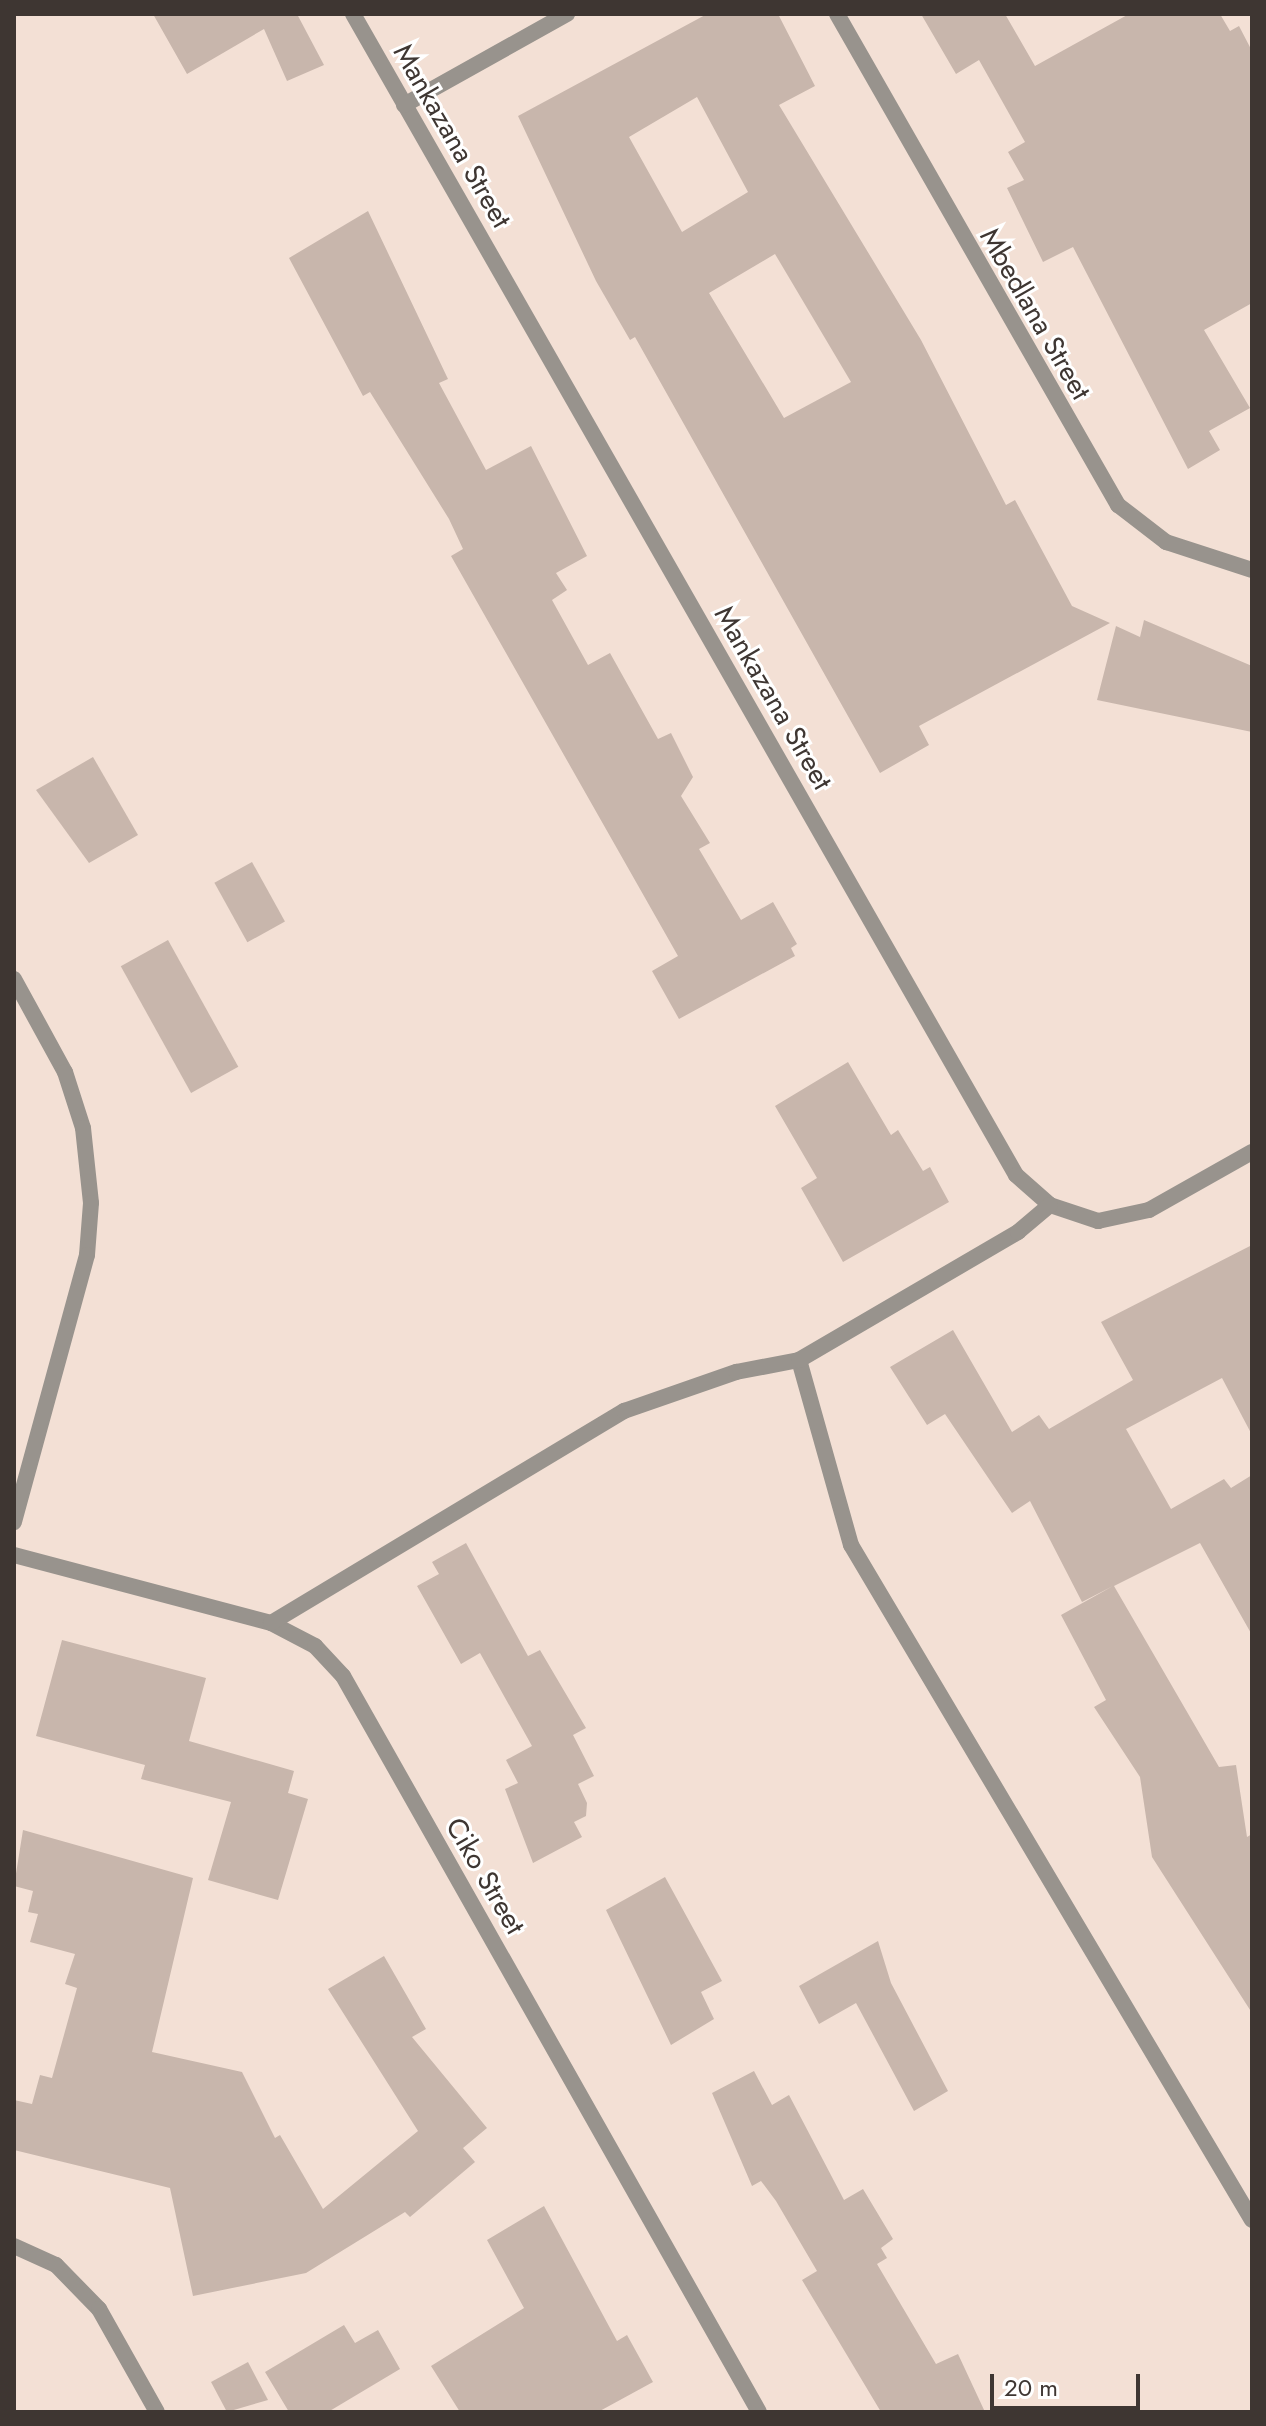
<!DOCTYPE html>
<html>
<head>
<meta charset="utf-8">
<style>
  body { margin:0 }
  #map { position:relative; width:1266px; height:2426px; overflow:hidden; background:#f3e0d5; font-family:Jost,sans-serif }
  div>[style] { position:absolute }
  .building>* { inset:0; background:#c8b6ac; transform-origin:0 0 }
  .street>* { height:16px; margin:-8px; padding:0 8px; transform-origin:8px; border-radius:8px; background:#98938d }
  span { translate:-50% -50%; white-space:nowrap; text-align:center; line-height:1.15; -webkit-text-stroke:6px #fff; paint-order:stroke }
  .street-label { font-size:28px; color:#3e3632 }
  .frame { position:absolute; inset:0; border:16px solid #3e3632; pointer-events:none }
  .scale { position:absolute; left:990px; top:2374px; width:150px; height:36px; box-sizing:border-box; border:4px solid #3e3632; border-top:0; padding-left:10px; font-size:24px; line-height:28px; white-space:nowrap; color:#3e3632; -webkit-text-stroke:6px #fff; paint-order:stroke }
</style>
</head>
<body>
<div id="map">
  <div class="building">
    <i style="clip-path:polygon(153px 14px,297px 14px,324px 65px,287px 81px,264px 29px,187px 74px)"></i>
    <i style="clip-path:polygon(evenodd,707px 14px,778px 14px,815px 86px,779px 105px,921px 340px,1006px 505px,1015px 500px,1072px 606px,1110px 623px,919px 726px,929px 745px,880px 773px,635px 337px,630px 340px,596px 281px,518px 116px,707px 14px,697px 97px,748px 192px,682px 232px,629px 137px,697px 97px,707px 14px,775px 254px,851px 382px,784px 418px,709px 293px,775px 254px)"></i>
    <i style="clip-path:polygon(921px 14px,1005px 14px,1035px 66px,1129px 14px,1220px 14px,1230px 31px,1239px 26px,1252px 51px,1252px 303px,1204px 330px,1250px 408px,1209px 431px,1220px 450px,1188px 469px,1073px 247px,1043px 262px,1007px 188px,1024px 180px,1008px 152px,1025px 142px,979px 60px,956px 74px)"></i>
    <i style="clip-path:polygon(368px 211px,448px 379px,439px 383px,486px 470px,531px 446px,587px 556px,556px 573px,567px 590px,552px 600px,588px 665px,610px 653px,658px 739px,671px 733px,693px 777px,681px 796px,710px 843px,699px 849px,741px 920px,773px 902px,797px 944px,791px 948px,795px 956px,679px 1019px,652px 971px,678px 956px,451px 556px,463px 549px,449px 519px,370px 392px,363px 396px,289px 258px)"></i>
    <i style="clip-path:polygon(1144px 620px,1252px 666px,1252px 732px,1097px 700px,1116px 626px,1140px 637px)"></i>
    <i style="clip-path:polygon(93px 757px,138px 835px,89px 863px,36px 790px)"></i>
    <i style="left:252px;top:862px;width:68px;height:43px;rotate:61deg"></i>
    <i style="left:168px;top:940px;width:145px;height:54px;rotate:61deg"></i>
    <i style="clip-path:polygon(848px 1062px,891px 1135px,898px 1130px,923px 1171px,930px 1167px,949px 1202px,843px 1262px,801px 1188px,817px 1178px,775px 1106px)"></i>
    <i style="clip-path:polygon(1252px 1245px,1252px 1435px,1222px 1378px,1126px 1429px,1171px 1509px,1224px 1479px,1231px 1488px,1252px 1475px,1252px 1635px,1200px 1543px,1114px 1586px,1219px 1767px,1236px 1765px,1247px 1837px,1252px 1834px,1252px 2013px,1152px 1857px,1140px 1777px,1094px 1707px,1106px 1700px,1061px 1615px,1113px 1586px,1082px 1602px,1030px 1501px,1012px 1513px,945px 1414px,927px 1425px,890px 1367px,953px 1330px,1012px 1432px,1039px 1415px,1049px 1429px,1133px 1380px,1101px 1322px)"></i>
    <i style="clip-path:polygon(466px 1543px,528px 1656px,540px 1650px,586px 1728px,573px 1735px,594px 1776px,578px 1784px,587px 1803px,586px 1816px,574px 1822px,582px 1837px,533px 1863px,505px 1789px,518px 1783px,506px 1760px,532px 1746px,480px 1653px,461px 1664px,417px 1586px,439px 1574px,432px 1562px)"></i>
    <i style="clip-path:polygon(62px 1640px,206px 1678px,189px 1741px,294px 1771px,288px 1793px,308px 1799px,278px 1900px,208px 1880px,231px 1802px,141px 1779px,145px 1765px,36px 1736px)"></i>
    <i style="clip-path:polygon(23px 1830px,193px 1878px,152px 2052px,242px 2072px,275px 2138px,280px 2135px,323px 2209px,418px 2131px,328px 1989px,384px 1956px,426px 2029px,412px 2037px,487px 2128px,463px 2148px,475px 2162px,410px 2217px,405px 2212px,306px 2273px,193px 2296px,170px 2188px,14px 2150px,14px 2100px,32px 2104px,40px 2075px,52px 2078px,77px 1988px,65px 1984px,75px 1954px,30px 1942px,38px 1914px,28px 1912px,33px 1891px,14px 1886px)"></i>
    <i style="clip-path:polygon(665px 1877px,722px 1981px,701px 1992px,714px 2019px,671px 2045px,606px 1910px)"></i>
    <i style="clip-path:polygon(878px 1941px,891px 1983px,948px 2091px,914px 2111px,856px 2003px,819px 2024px,799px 1986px)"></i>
    <i style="clip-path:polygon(754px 2071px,772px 2105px,789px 2095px,844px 2200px,863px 2189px,893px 2239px,881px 2248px,887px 2258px,877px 2264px,936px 2364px,958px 2354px,985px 2412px,881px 2412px,802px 2280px,817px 2271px,776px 2201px,761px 2181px,752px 2186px,712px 2093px)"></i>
    <i style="clip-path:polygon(544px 2206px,617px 2341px,627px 2335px,653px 2382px,598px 2412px,460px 2412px,431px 2366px,524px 2308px,487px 2240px)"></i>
    <i style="clip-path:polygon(344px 2325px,355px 2343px,378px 2330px,400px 2369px,328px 2412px,289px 2412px,265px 2372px)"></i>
    <i style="clip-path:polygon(248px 2362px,268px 2400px,227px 2412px,211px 2382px)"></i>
  </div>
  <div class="street">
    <i style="left:353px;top:14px;width:1337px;rotate:60.27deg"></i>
    <i style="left:1016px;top:1175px;width:45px;rotate:41.4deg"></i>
    <i style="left:1050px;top:1205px;width:51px;rotate:18.4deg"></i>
    <i style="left:1098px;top:1221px;width:52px;rotate:-12.2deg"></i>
    <i style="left:1149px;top:1210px;width:118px;rotate:-29.4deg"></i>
    <i style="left:837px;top:14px;width:566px;rotate:60.22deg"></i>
    <i style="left:1118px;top:505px;width:61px;rotate:37.6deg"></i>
    <i style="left:1166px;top:542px;width:90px;rotate:18deg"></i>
    <i style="left:404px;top:105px;width:187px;rotate:-29.2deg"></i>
    <i style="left:14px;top:979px;width:106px;rotate:61.3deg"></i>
    <i style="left:65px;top:1072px;width:59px;rotate:72.2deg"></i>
    <i style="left:83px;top:1128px;width:75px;rotate:83.9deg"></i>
    <i style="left:91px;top:1203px;width:52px;rotate:94.4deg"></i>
    <i style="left:87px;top:1255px;width:277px;rotate:105.3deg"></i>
    <i style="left:799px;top:1360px;width:192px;rotate:74.3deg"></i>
    <i style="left:851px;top:1545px;width:785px;rotate:59.29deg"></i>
    <i style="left:14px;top:1555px;width:266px;rotate:14.8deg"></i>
    <i style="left:271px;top:1623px;width:50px;rotate:27.6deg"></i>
    <i style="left:315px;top:1646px;width:41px;rotate:47deg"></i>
    <i style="left:343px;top:1676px;width:845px;rotate:60.52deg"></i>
    <i style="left:271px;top:1623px;width:412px;rotate:-31deg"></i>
    <i style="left:624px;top:1411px;width:119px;rotate:-19.2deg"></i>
    <i style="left:736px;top:1372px;width:64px;rotate:-10.8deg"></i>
    <i style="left:799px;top:1360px;width:254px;rotate:-30.3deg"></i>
    <i style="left:1018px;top:1232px;width:42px;rotate:-40.2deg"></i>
    <i style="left:14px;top:2246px;width:46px;rotate:24.3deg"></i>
    <i style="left:56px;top:2265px;width:62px;rotate:45.7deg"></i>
    <i style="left:99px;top:2309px;width:118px;rotate:60.6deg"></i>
  </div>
  <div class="street-label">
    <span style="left:452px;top:136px;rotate:60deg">Mankazana Street</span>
    <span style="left:1035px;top:314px;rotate:60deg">Mbedlana Street</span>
    <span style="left:773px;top:698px;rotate:60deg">Mankazana Street</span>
    <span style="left:485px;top:1876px;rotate:60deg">Ciko Street</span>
  </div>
  <div class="frame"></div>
  <div class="scale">20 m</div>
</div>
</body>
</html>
